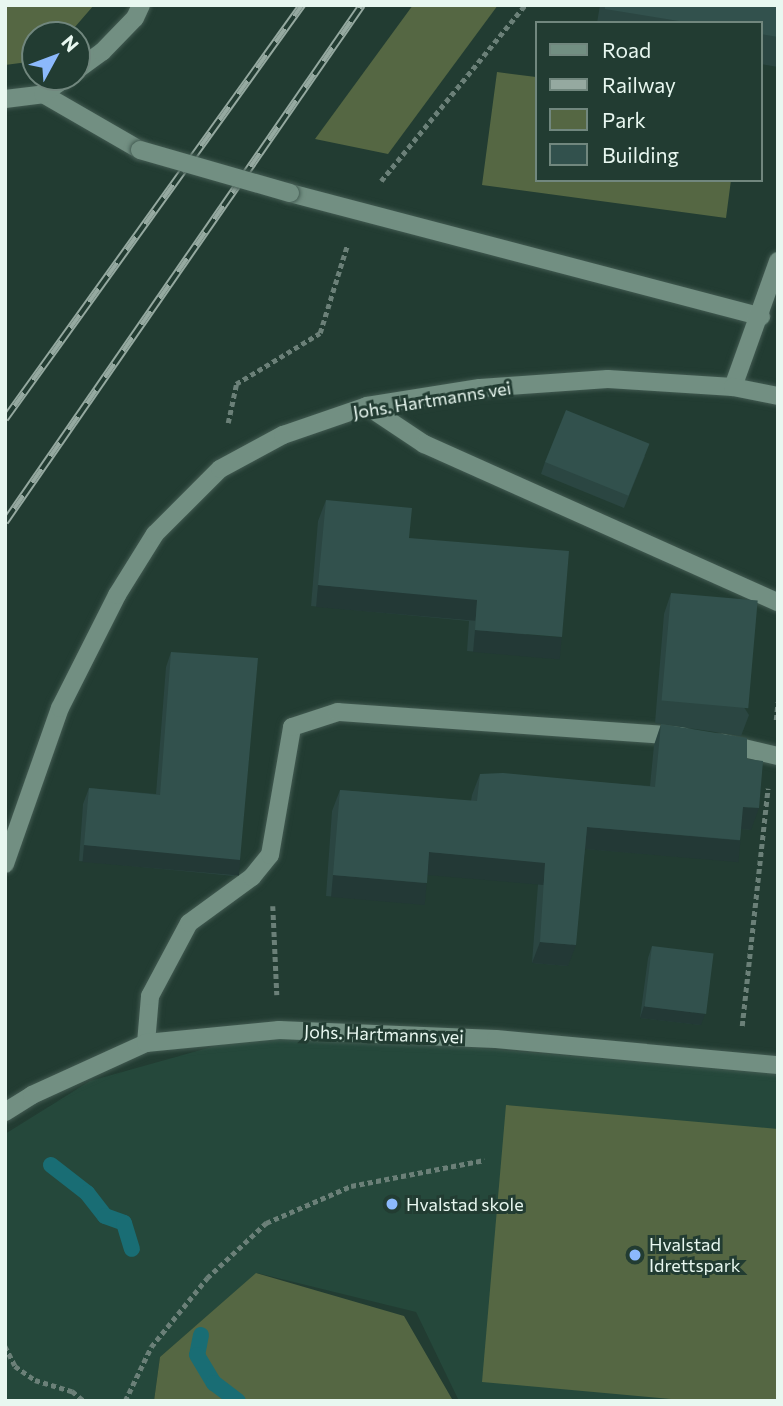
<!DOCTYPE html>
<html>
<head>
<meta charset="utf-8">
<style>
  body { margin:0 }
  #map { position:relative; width:783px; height:1406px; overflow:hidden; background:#223c32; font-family:Commissioner,sans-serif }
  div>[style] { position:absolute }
  .built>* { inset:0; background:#25483b }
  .green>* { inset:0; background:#556743 }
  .stream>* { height:16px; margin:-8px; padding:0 8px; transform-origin:8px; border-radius:8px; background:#196d74 }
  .path>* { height:4.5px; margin-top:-2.25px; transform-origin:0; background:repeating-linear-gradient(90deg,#6b8078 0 5px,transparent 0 8.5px) }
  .roads { filter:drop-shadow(0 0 2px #425a51) drop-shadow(0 0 2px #425a51) }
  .minor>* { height:18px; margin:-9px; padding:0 9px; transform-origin:9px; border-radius:9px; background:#728f82 }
  .rail>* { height:8px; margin-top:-4px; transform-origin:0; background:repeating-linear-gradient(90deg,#223c32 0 16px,#95a9a0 0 32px); box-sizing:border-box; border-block:2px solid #95a9a0 }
  .bridges { filter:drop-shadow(0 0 2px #425a51) drop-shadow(0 0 2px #425a51) }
  .minor-bridge>* { height:18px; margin:-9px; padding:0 9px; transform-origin:9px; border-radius:9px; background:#728f82 }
  .wall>* { inset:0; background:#2b4642 }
  .shaded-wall>* { inset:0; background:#233936; transform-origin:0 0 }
  .building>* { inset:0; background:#32514d; transform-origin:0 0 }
  .dots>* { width:19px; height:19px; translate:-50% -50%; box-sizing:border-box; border:4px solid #223c32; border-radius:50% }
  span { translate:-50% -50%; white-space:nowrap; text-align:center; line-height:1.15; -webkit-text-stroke:6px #223c32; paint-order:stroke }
  .street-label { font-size:18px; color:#e8f7f0 }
  .poi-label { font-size:18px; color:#e8f7f0 }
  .left { translate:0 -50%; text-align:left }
  .frame { position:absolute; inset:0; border:7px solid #e8f7f0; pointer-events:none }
  .legend { position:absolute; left:535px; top:21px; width:228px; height:161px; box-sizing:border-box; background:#223c32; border:2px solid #71877e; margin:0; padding:9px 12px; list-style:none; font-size:21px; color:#e8f7f0 }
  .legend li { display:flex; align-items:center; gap:14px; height:35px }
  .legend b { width:35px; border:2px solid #71877e }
  .north { position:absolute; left:21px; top:21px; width:70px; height:70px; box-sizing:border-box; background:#223c32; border:2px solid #71877e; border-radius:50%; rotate:49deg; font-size:19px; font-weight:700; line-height:28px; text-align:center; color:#e8f7f0 }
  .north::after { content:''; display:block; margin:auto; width:24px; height:32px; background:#8cb9fc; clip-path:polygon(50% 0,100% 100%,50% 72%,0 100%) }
</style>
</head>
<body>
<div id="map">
  <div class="built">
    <i style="clip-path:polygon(272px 1030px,778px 1074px,778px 1401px,459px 1401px,416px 1312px,257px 1273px,160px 1357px,154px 1401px,5px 1401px,5px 1134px,90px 1081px)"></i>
  </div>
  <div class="green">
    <i style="clip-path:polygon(5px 5px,94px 5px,68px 35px,35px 35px,35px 57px,28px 62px,5px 65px)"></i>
    <i style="clip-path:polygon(413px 5px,498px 5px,388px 154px,315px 139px)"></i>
    <i style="clip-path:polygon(497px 72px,536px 77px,536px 180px,731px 180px,726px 218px,482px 185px)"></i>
    <i style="clip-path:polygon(506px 1105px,778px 1129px,778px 1401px,693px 1401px,482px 1382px)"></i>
    <i style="clip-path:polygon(256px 1273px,404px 1316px,452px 1399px,459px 1401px,154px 1401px,160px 1357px)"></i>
  </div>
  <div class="stream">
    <i style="left:51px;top:1165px;width:46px;rotate:37.9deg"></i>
    <i style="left:87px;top:1193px;width:29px;rotate:52deg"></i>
    <i style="left:105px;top:1216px;width:20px;rotate:20deg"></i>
    <i style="left:124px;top:1223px;width:27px;rotate:73deg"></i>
    <i style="left:201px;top:1335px;width:20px;rotate:101deg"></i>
    <i style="left:197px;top:1355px;width:33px;rotate:59deg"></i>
    <i style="left:214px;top:1383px;width:30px;rotate:37deg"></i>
  </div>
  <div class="path">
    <i style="left:381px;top:181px;width:227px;rotate:-50.7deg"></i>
    <i style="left:228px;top:423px;width:40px;rotate:-78deg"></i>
    <i style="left:236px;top:384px;width:98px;rotate:-31.3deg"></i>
    <i style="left:320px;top:333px;width:91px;rotate:-72.8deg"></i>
    <i style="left:776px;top:720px;width:18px;rotate:-84deg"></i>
    <i style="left:273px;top:906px;width:89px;rotate:87.4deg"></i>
    <i style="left:742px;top:1026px;width:239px;rotate:-83.8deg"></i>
    <i style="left:5px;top:1346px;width:22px;rotate:63deg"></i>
    <i style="left:15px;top:1366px;width:24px;rotate:35deg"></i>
    <i style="left:35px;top:1380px;width:39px;rotate:17deg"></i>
    <i style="left:72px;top:1391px;width:16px;rotate:40deg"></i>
    <i style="left:125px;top:1401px;width:60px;rotate:-64.3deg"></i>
    <i style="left:151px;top:1347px;width:89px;rotate:-50.9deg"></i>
    <i style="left:207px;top:1278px;width:81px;rotate:-43deg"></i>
    <i style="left:266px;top:1223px;width:93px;rotate:-23.5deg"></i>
    <i style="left:351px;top:1186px;width:136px;rotate:-11deg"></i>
  </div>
  <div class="roads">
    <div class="minor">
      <i style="left:77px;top:70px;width:31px;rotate:-36deg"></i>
      <i style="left:102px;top:52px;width:47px;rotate:-45.9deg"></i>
      <i style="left:135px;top:18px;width:14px;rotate:-65deg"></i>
      <i style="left:43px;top:94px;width:112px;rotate:30deg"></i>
      <i style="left:5px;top:99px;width:38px;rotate:-7deg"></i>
      <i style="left:43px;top:94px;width:29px;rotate:-35deg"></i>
      <i style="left:290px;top:193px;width:487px;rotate:14.7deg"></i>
      <i style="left:733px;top:387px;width:134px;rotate:-70.3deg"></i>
      <i style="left:367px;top:406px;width:69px;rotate:33.7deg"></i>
      <i style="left:424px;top:444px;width:388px;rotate:24.1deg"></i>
      <i style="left:723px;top:743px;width:57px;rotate:13.3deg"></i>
      <i style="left:5px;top:864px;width:165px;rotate:-70.6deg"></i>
      <i style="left:60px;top:708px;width:127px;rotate:-63.2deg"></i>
      <i style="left:117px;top:595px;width:72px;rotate:-58.1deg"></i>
      <i style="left:155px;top:534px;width:92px;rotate:-45deg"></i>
      <i style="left:220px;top:469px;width:72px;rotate:-28.4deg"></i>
      <i style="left:283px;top:435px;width:89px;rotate:-19deg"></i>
      <i style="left:367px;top:406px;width:114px;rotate:-9.1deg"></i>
      <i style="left:480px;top:388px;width:128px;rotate:-4deg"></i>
      <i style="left:608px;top:379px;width:125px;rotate:3.7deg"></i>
      <i style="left:733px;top:387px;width:46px;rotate:11.3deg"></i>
      <i style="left:146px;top:1043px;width:47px;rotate:-85.1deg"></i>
      <i style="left:150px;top:996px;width:83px;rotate:-61.9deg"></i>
      <i style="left:189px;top:923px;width:78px;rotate:-36.1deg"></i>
      <i style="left:252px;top:877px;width:28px;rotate:-51deg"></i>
      <i style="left:270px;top:855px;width:130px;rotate:-80.2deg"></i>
      <i style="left:292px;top:727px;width:48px;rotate:-18.1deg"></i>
      <i style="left:338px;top:712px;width:345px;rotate:4deg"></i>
      <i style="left:5px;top:1112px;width:32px;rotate:-32deg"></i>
      <i style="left:32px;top:1095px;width:125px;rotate:-24.5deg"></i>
      <i style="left:146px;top:1043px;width:134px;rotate:-5.6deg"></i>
      <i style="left:279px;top:1030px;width:217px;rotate:2.4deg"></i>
      <i style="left:496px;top:1039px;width:283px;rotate:5.3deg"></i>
    </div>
  </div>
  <div class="rail">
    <i style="left:5px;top:419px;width:510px;rotate:-54.34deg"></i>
    <i style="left:5px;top:522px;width:628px;rotate:-55.37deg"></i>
  </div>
  <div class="bridges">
    <div class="minor-bridge">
      <i style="left:140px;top:150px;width:156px;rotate:16deg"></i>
    </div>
  </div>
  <div class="wall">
    <i style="clip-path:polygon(600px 5px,778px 5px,778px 67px,760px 64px,760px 23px,597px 23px)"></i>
    <i style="clip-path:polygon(645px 456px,624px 508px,541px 474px,545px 462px)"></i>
    <i style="clip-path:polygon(326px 500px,409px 538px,555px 658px,467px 651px,469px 621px,311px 606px,318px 521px)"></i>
    <i style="clip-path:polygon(671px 593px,749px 715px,741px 736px,655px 723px,664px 614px)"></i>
    <i style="clip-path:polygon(171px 652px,240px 860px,234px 876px,79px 861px,83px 804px,89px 788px,156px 794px,166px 667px)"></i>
    <i style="clip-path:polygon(661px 724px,747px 759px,751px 830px,741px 829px,740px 840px,732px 861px,585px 849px,568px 966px,532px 963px,538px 884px,427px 874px,419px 904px,326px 896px,332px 811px,340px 790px,471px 801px,472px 795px,480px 774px,650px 786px,654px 745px)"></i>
    <i style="clip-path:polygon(652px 946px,701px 1025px,640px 1018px,648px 958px)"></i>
  </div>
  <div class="shaded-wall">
    <i style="left:318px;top:585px;width:160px;height:22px;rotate:5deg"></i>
    <i style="left:475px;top:630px;width:87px;height:22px;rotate:5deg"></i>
    <i style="clip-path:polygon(743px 807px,759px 808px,751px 830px,735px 828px)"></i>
    <i style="left:587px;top:827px;width:154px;height:22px;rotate:5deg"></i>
    <i style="left:84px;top:845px;width:157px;height:17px;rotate:5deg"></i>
    <i style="left:429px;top:852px;width:117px;height:23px;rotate:5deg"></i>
    <i style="left:333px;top:875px;width:94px;height:22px;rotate:5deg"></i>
    <i style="clip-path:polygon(540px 942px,576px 945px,568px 966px,532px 963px)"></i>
    <i style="clip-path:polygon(644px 1006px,705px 1014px,701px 1025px,640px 1018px)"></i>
  </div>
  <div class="building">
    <i style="clip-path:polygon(605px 5px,778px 5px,778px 37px,760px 34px,760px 23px,691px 23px,605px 9px)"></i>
    <i style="left:566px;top:410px;width:90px;height:56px;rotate:22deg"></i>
    <i style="clip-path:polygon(326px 500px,412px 508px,409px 538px,569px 551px,562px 637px,475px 630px,477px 600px,318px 585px)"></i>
    <i style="left:671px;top:593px;width:87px;height:108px;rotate:5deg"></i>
    <i style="clip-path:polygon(171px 652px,258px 658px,240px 860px,84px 845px,89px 788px,160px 795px)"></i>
    <i style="clip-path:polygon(661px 724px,747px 738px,747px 759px,763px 761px,759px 808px,743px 807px,740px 840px,587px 827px,576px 945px,540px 942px,545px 863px,429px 852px,427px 883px,333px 875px,340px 790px,477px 801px,480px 774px,503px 773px,655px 787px)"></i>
    <i style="left:652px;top:946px;width:62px;height:61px;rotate:7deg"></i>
  </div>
  <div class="dots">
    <i style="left:392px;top:1204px;background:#8cb9fc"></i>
    <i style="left:635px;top:1255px;background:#8cb9fc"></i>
  </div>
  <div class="street-label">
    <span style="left:432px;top:400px;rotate:-9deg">Johs. Hartmanns vei</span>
    <span style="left:384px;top:1034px;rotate:2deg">Johs. Hartmanns vei</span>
  </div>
  <div class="poi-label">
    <span class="left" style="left:406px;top:1204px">Hvalstad skole</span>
    <span class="left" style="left:649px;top:1255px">Hvalstad<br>Idrettspark</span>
  </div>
  <div class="frame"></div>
  <ul class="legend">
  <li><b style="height:9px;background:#728f82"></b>Road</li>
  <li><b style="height:9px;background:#95a9a0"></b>Railway</li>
  <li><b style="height:19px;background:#556743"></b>Park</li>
  <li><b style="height:19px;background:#32514d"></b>Building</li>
  </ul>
  <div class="north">N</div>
</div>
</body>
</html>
